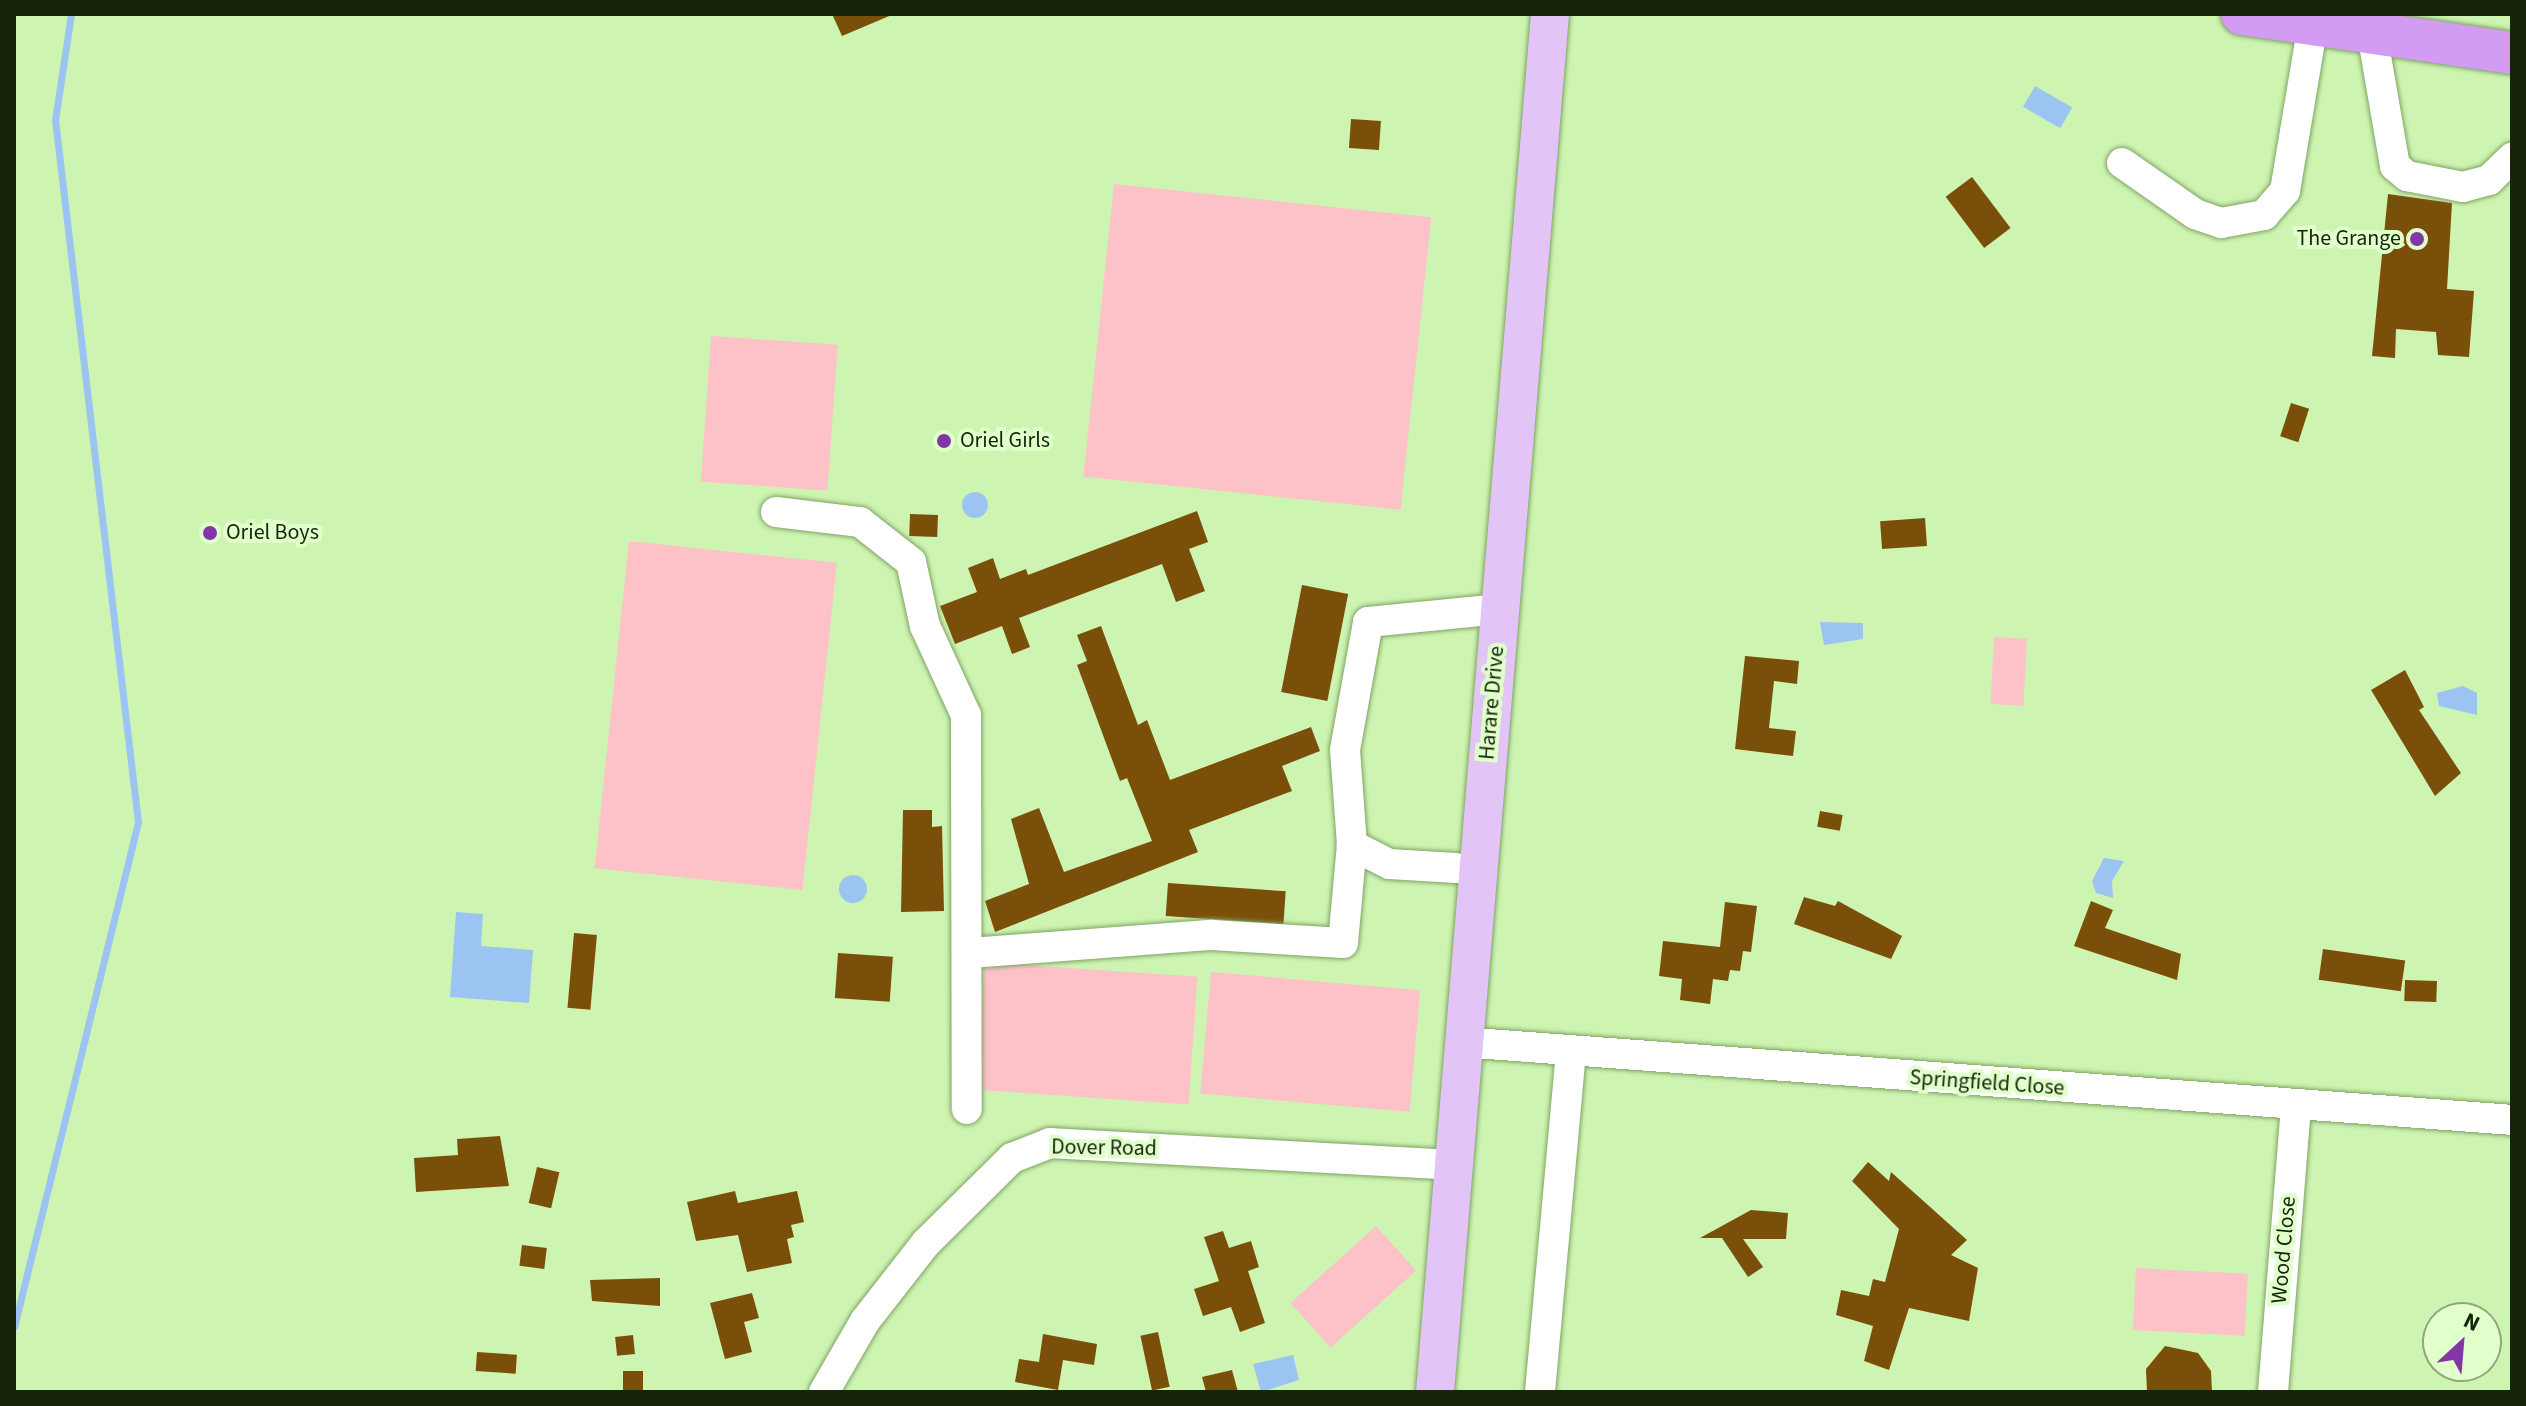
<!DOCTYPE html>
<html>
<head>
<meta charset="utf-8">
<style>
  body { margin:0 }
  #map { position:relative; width:2526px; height:1406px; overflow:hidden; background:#cef4b2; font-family:"Source Sans 3",sans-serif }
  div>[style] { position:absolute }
  .green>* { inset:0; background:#fcc2c8; transform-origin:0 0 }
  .water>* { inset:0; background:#9bc4f3; transform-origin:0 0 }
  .round { border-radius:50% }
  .stream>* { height:7px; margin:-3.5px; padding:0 3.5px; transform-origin:3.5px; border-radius:3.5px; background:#9bc4f3 }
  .building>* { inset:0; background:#7a4f09; transform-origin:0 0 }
  .roads { filter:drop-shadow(0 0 2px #80a364) drop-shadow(0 0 2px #80a364) }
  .minor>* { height:30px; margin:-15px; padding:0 15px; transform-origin:15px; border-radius:15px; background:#fff }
  .major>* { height:38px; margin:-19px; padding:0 19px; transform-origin:19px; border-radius:19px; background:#e3c4f7 }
  .highway>* { height:42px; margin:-21px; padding:0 21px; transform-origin:21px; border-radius:21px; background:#d19cf1 }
  .dots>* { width:22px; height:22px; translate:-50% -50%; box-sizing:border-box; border:4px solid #e0ffca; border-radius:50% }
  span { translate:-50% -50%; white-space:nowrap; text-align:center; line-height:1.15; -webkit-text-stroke:8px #e0ffca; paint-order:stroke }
  .poi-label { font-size:22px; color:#16240a }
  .right { translate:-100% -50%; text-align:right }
  .left { translate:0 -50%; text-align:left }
  .street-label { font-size:22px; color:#16240a }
  .frame { position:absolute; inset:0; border:16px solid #16240a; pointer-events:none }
  .north { position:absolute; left:2422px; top:1302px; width:80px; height:80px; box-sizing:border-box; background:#e0ffca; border:2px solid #8fa77d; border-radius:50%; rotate:26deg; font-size:22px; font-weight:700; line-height:32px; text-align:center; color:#16240a }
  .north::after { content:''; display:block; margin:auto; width:28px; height:36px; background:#8237a9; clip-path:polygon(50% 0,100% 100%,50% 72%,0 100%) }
</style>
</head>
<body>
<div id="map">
  <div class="green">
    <i style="left:1114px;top:184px;width:319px;height:294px;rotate:6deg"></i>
    <i style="left:711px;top:336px;width:127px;height:146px;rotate:4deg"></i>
    <i style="left:629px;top:541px;width:209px;height:329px;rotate:6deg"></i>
    <i style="left:1994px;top:637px;width:33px;height:67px;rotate:3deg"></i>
    <i style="left:985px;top:962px;width:213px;height:128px;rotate:4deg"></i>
    <i style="left:1211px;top:972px;width:210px;height:122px;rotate:5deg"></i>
    <i style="left:1376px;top:1226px;width:60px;height:115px;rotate:48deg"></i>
    <i style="left:2136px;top:1268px;width:112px;height:62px;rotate:3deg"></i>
  </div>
  <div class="water">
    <i style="left:2035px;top:86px;width:43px;height:24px;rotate:30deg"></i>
    <i class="round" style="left:962px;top:492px;width:26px;height:26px"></i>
    <i style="clip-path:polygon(1820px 622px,1863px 623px,1863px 639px,1824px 645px)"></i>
    <i style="clip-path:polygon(2463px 686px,2477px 693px,2477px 715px,2439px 706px,2437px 693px)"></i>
    <i style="clip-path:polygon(2104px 858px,2124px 861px,2112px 881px,2113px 898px,2096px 893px,2092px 881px)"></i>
    <i class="round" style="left:839px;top:875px;width:28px;height:28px"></i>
    <i style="clip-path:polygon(456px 912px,483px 914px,481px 946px,533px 950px,529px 1003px,450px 997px)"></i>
    <i style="clip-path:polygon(1293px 1355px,1299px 1380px,1261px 1392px,1253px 1364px)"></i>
  </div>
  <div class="stream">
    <i style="left:14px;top:1327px;width:520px;rotate:-76.2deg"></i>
    <i style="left:138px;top:822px;width:707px;rotate:-96.74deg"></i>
    <i style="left:55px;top:120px;width:107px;rotate:-81.4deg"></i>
  </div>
  <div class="building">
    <i style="clip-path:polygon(832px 14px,894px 14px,842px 36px)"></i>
    <i style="left:1351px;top:119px;width:30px;height:29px;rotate:4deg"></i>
    <i style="left:1972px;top:177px;width:64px;height:33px;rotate:53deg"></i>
    <i style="clip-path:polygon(2388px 194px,2452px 203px,2447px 289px,2474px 291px,2469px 357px,2438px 355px,2436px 332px,2396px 329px,2395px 358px,2372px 356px)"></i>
    <i style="left:2291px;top:403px;width:19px;height:35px;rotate:18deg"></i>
    <i style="clip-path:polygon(1197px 511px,1208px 542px,1189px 549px,1205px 591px,1176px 602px,1162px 564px,1019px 618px,1030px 647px,1012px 654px,1002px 626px,955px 644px,940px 606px,977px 592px,968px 568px,993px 558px,1000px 579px,1026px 569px,1028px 575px)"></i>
    <i style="left:910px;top:514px;width:28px;height:22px;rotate:2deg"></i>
    <i style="left:1925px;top:518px;width:28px;height:45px;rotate:86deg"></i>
    <i style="left:1302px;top:585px;width:47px;height:109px;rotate:11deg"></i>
    <i style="clip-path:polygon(1101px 626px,1138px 725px,1147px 720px,1170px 780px,1311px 727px,1320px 751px,1282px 766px,1292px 791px,1189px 830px,1198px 852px,995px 932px,985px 901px,1029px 884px,1011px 819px,1039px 808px,1064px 872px,1152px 841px,1127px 778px,1120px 781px,1077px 665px,1087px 661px,1077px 635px)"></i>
    <i style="clip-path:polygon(1745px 656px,1799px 661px,1797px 684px,1774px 681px,1769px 728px,1796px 731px,1793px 756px,1735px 749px)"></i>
    <i style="clip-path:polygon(2405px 670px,2424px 707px,2419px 710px,2461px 773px,2435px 796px,2371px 690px)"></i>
    <i style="clip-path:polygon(903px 810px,932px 810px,932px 827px,942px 826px,944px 911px,901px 912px)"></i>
    <i style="left:1820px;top:811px;width:23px;height:16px;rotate:10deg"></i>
    <i style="left:1168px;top:883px;width:118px;height:33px;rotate:4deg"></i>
    <i style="clip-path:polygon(1804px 897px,1835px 906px,1838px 901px,1902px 936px,1891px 959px,1794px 924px)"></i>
    <i style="clip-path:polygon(2091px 901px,2113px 910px,2105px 928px,2181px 954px,2177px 980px,2074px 946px)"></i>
    <i style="clip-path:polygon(1725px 902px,1757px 906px,1751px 952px,1743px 951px,1740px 971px,1730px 970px,1728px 981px,1713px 979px,1710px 1004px,1680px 1000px,1682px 979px,1659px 976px,1663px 941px,1720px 947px)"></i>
    <i style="left:574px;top:933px;width:23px;height:75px;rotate:5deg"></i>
    <i style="left:2323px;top:949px;width:83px;height:31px;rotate:8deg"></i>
    <i style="left:838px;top:953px;width:55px;height:45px;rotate:4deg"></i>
    <i style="left:2405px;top:980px;width:32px;height:21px;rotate:2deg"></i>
    <i style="clip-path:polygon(500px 1136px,509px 1186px,416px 1192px,414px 1158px,458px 1155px,457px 1139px)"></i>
    <i style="clip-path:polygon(1868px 1162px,1889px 1181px,1891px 1172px,1967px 1240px,1951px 1255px,1978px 1268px,1969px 1321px,1909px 1308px,1889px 1370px,1864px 1361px,1873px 1326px,1836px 1315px,1841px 1290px,1869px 1296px,1873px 1279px,1885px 1282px,1899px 1229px,1852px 1181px)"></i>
    <i style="left:537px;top:1167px;width:23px;height:37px;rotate:13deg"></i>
    <i style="clip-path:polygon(735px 1191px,738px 1203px,797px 1191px,804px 1222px,791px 1225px,794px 1237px,787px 1239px,792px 1263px,747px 1272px,738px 1235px,696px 1241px,687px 1202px)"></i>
    <i style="clip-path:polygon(1751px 1210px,1788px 1213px,1786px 1239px,1743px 1239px,1763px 1267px,1748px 1277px,1722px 1238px,1700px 1238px)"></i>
    <i style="clip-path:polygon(1223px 1231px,1229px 1248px,1251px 1241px,1259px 1267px,1248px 1271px,1265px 1323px,1240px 1332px,1231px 1307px,1203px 1316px,1194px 1289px,1219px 1281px,1204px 1237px)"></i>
    <i style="left:522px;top:1245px;width:25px;height:21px;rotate:7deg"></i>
    <i style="clip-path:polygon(660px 1278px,660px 1306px,592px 1301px,590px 1280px)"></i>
    <i style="clip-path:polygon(752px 1293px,759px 1318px,744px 1322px,752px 1352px,725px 1359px,710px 1303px)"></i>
    <i style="left:1158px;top:1332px;width:56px;height:18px;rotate:78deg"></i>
    <i style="clip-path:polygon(1043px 1334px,1097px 1344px,1094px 1365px,1063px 1360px,1058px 1390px,1015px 1382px,1019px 1359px,1039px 1362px)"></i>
    <i style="left:633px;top:1335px;width:19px;height:18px;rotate:84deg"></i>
    <i style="clip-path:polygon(2165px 1346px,2198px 1353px,2211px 1371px,2212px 1392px,2147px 1392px,2146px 1369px)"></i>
    <i style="left:477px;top:1352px;width:40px;height:19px;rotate:4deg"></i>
    <i style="clip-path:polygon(1232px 1370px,1238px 1392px,1206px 1392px,1202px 1377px)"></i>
    <i style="left:623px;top:1371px;width:20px;height:19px"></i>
  </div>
  <div class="roads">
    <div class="minor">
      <i style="left:2372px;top:33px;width:135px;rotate:80.2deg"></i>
      <i style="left:2395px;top:166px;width:16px;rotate:40deg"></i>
      <i style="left:2407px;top:176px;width:57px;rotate:11.1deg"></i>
      <i style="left:2463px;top:187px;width:27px;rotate:-15deg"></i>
      <i style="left:2489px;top:180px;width:32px;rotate:-44deg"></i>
      <i style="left:2122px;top:163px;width:89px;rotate:34.9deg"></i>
      <i style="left:2195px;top:214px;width:28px;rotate:19deg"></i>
      <i style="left:2221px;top:223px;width:44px;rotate:-10.5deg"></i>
      <i style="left:2264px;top:215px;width:32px;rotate:-49deg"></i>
      <i style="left:2285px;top:191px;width:169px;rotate:-80.5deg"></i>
      <i style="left:2313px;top:24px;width:18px;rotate:-22deg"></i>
      <i style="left:776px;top:512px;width:85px;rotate:6.8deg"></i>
      <i style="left:860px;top:522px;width:65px;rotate:38.1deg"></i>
      <i style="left:911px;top:562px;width:66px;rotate:77.7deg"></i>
      <i style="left:925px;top:626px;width:98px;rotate:65.3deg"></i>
      <i style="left:966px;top:715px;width:394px;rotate:89.9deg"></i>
      <i style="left:1456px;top:868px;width:67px;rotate:-176.6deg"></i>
      <i style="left:1389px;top:864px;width:42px;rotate:-152.8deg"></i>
      <i style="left:1352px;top:845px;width:95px;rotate:-94.2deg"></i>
      <i style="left:1345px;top:750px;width:130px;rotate:-79.8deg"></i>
      <i style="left:1368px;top:622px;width:133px;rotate:-5.6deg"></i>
      <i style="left:970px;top:953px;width:243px;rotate:-4.3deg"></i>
      <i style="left:1212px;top:935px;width:131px;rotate:3.5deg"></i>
      <i style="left:1343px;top:943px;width:98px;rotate:-84.8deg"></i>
      <i style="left:1461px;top:1042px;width:1054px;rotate:4.24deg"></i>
      <i style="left:824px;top:1392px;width:82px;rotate:-60deg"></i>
      <i style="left:865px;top:1321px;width:99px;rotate:-52deg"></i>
      <i style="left:926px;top:1243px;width:121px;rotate:-44.7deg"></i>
      <i style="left:1012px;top:1158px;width:41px;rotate:-21.5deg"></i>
      <i style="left:1050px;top:1143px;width:403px;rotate:3.1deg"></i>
      <i style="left:1540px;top:1392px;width:342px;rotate:-84.8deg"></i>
      <i style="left:2273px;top:1392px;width:285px;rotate:-85.4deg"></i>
    </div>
    <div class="major">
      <i style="left:1435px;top:1392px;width:1383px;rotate:-85.23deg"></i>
    </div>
    <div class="highway">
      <i style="left:2242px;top:14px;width:273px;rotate:8.2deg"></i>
    </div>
  </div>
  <div class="dots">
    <i style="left:2417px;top:239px;background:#8237a9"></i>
    <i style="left:944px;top:441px;background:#8237a9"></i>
    <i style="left:210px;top:533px;background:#8237a9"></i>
  </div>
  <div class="poi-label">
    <span class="right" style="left:2401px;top:239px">The Grange</span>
    <span class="left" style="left:960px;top:441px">Oriel Girls</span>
    <span class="left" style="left:226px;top:533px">Oriel Boys</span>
  </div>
  <div class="street-label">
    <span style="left:1492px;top:703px;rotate:-85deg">Harare Drive</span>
    <span style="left:1987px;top:1083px;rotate:4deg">Springfield Close</span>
    <span style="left:1104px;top:1148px;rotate:1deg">Dover Road</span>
    <span style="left:2284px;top:1250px;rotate:-85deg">Wood Close</span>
  </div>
  <div class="frame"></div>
  <div class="north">N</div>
</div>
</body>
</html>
